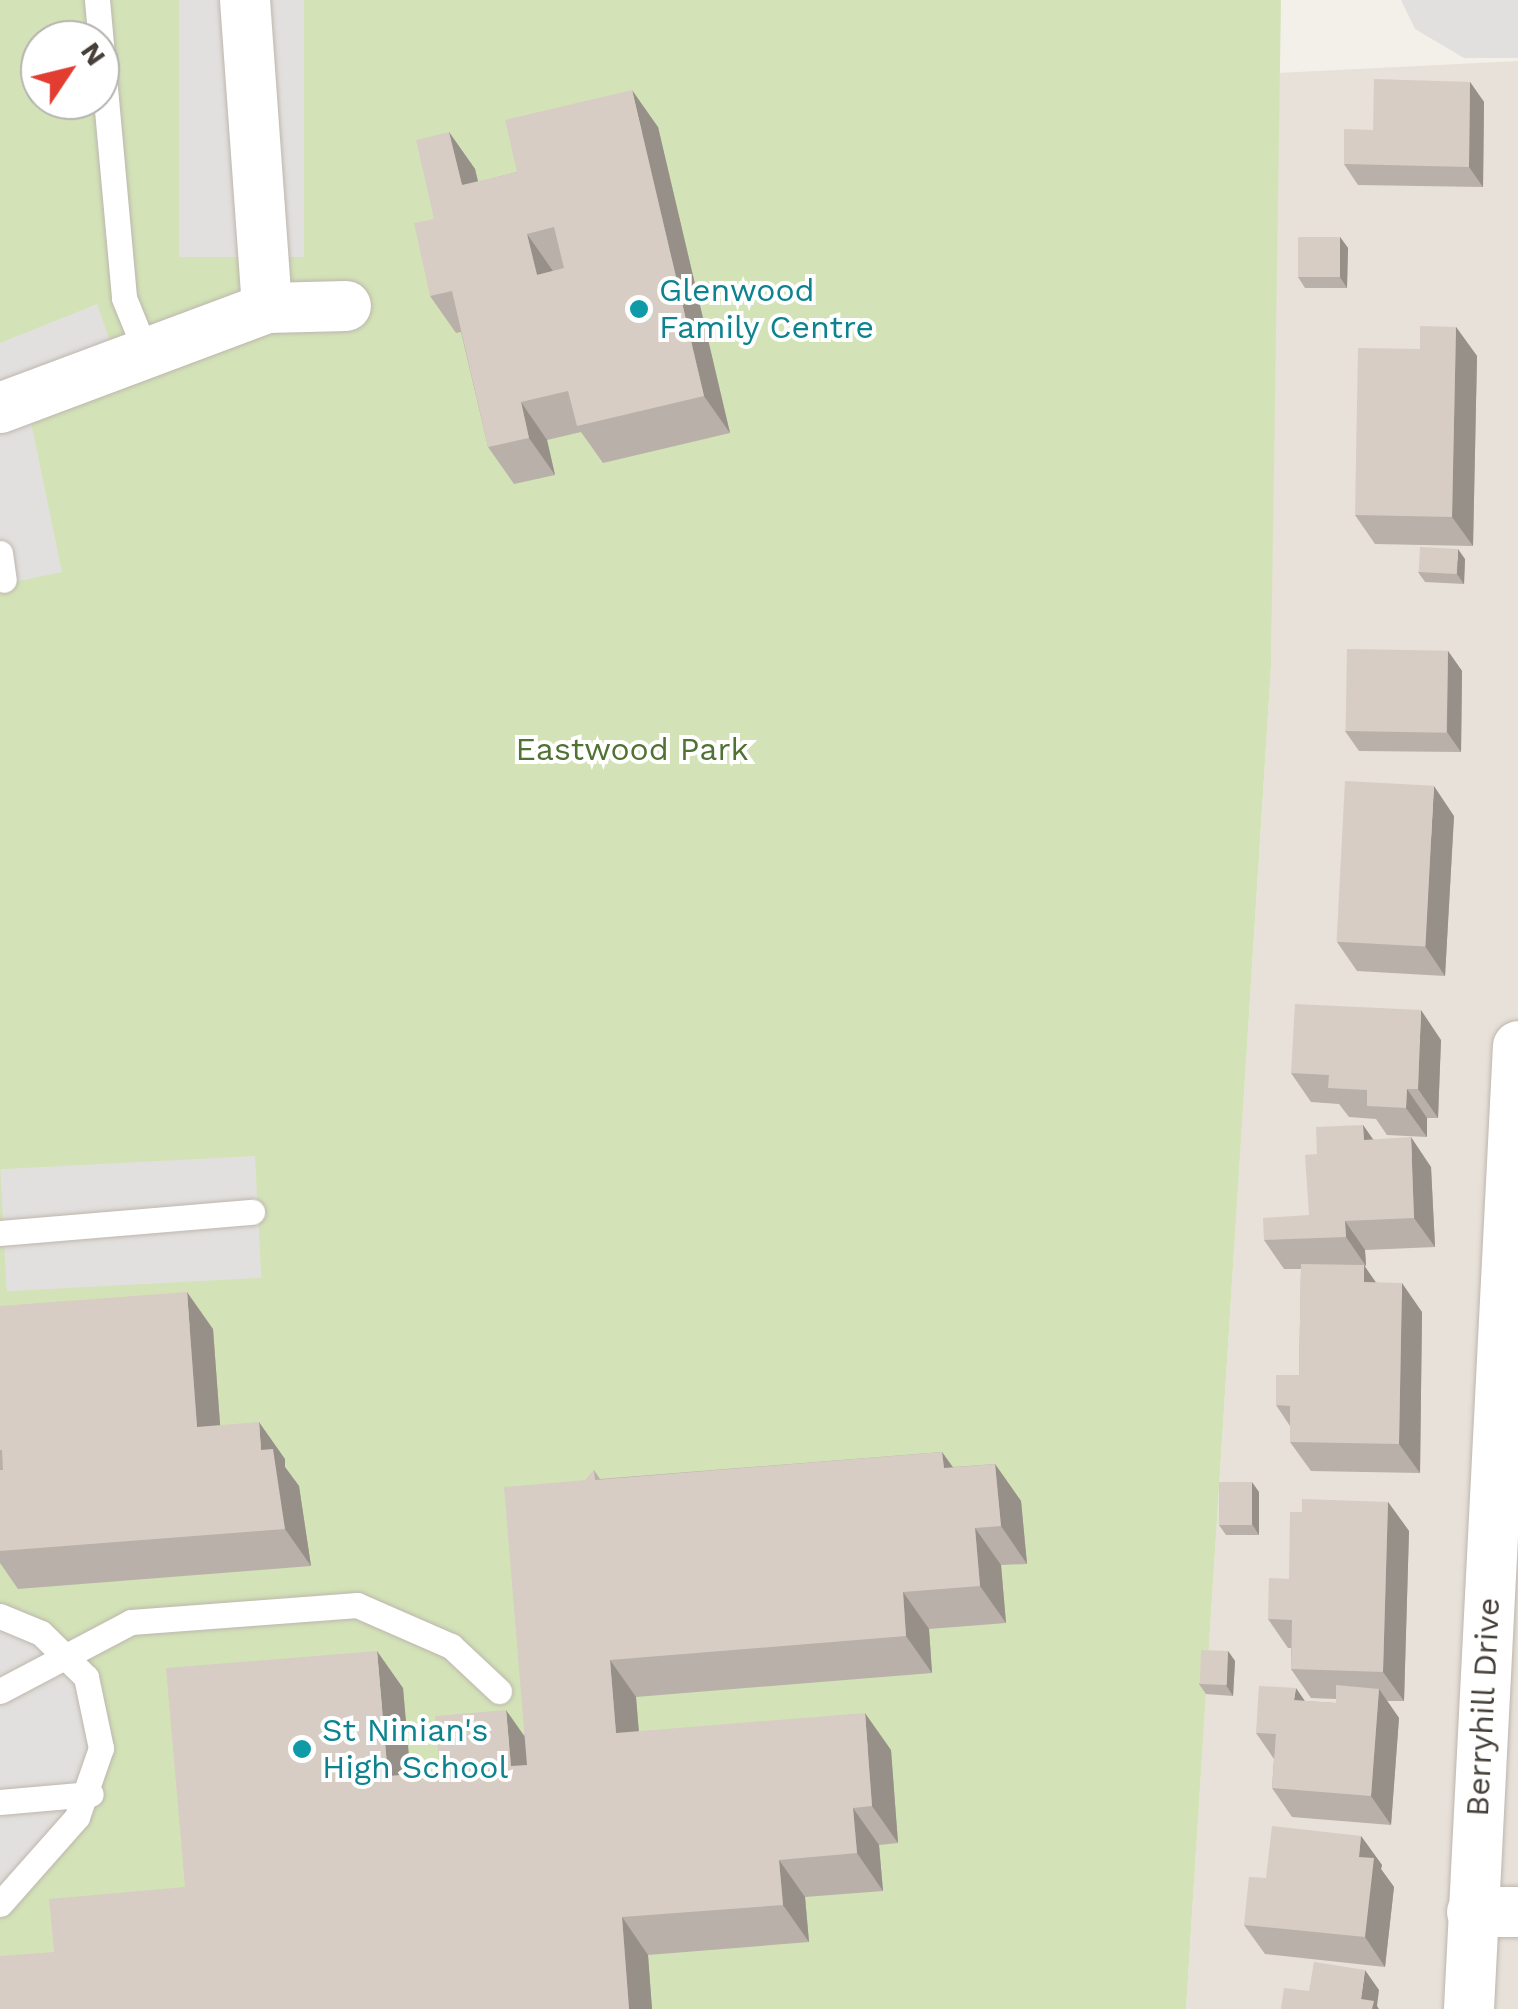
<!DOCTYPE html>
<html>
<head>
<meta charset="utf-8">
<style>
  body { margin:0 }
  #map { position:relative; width:1518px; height:2009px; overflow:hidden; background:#f3f0ea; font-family:"Work Sans",sans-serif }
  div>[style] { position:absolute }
  .residential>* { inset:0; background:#e7e1d9 }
  .green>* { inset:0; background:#d3e3b7 }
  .parking>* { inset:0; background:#e2e0de; transform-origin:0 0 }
  .roads { filter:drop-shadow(0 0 2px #beb6ae) drop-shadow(0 0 2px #beb6ae) }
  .lane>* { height:25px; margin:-12.5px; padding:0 12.5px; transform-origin:12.5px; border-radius:12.5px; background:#fff }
  .street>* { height:50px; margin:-25px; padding:0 25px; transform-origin:25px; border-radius:25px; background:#fff }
  .wall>* { inset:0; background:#b9b0a9 }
  .shaded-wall>* { inset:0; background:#969089 }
  .building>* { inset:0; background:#d7cdc4; transform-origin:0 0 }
  .dots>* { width:28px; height:28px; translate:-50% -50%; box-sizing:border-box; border:5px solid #fff; border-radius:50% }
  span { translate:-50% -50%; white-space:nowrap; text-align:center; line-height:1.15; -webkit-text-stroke:8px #fff; paint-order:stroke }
  .culture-label { font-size:32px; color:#0d838f }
  .left { translate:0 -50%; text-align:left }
  .park-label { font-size:32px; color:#507232 }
  .street-label { font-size:32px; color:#464039 }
  .north { position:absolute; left:20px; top:20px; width:100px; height:100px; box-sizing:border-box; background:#fff; border:2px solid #b5b3b0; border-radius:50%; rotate:55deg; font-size:28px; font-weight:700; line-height:40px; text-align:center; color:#464039 }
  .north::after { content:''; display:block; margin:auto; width:35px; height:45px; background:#e33c31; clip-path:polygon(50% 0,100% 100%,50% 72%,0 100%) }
</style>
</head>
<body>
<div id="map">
  <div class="residential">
    <i style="clip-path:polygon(1518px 61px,1518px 2009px,1186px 2009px,1271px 667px,1277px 73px)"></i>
  </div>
  <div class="green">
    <i style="clip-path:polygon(evenodd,0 0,1281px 0,1271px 667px,1186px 2009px,0 2009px,0 0,40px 40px,100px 40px,100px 100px,40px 100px,40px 40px)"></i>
  </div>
  <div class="parking">
    <i style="left:179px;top:0;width:125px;height:257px"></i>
    <i style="clip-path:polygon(1401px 0,1518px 0,1518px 58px,1464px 58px,1415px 29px)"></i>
    <i style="clip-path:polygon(97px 304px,124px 381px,31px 422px,62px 572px,0 585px,0 343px)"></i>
    <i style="left:255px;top:1156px;width:122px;height:255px;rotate:87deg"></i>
    <i style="clip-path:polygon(0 1616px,41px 1633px,95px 1704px,77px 1817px,0 1904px)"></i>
  </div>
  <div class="roads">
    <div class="lane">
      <i style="left:97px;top:0;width:299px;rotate:84.8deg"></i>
      <i style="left:124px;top:298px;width:64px;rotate:67.9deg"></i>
      <i style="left:0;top:553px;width:27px;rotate:82deg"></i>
      <i style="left:0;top:1233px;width:253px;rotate:-4.8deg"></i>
      <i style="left:0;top:1616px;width:44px;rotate:22.5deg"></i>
      <i style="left:41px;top:1633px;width:63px;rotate:44.4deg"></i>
      <i style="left:86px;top:1677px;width:73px;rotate:78.1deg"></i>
      <i style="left:101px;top:1748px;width:73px;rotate:109.2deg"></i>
      <i style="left:77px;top:1817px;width:116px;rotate:131.5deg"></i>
      <i style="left:0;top:1691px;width:148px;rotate:-27.8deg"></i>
      <i style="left:131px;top:1622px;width:227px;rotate:-4.3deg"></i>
      <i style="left:357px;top:1605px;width:103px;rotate:23.6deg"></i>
      <i style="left:451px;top:1646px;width:66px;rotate:43.2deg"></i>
      <i style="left:0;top:1802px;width:91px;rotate:-5deg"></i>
    </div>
    <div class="street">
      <i style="left:245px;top:0;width:309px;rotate:85.9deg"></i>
      <i style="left:0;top:408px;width:285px;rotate:-20.5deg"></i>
      <i style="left:267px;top:308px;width:79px;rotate:-1.5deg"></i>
      <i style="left:1472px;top:1912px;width:46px"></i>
      <i style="left:1469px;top:2009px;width:964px;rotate:-87.09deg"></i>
    </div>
  </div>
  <div class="wall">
    <i style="clip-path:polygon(1470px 82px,1484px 102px,1483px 187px,1358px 185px,1344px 164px,1373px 130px)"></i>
    <i style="clip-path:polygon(658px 127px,730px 433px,603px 463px,581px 432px,547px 440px,555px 475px,514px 484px,488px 447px,461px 332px,456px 333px,430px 296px,434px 219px,449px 132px,475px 169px,478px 182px,517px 172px)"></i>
    <i style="clip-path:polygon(1340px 237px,1348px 248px,1347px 288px,1305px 288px,1298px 277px)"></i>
    <i style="clip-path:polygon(1456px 327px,1477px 356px,1473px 546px,1375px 544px,1355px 515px,1420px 349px)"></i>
    <i style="clip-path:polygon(1465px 559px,1464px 584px,1425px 582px,1418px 572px)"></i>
    <i style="clip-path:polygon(1448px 651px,1462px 671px,1461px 752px,1359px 751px,1345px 731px)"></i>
    <i style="clip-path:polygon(1454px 816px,1445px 976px,1357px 971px,1337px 942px)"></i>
    <i style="clip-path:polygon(1441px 1040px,1438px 1118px,1427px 1118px,1427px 1137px,1387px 1135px,1376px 1119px,1349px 1117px,1339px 1104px,1311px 1102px,1291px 1073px)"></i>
    <i style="clip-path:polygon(1363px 1125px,1373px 1139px,1431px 1167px,1435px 1247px,1365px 1250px,1366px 1266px,1364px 1266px,1376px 1282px,1422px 1312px,1420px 1473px,1311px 1471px,1290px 1442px,1290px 1426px,1276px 1405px,1299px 1375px,1301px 1269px,1284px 1269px,1264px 1240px,1309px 1215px,1317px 1154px)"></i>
    <i style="clip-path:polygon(0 1306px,213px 1329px,220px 1425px,285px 1459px,285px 1467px,299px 1486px,311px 1566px,18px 1589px,0 1563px)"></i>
    <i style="clip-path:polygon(942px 1452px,953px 1467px,995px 1464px,1021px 1501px,1027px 1564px,1001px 1565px,1006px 1623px,929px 1629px,932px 1673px,636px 1697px,639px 1732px,891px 1750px,898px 1843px,879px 1845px,883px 1891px,805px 1897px,809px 1942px,648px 1955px,652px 2009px,0 2009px,54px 1952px,185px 1887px,403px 1688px,410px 1774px,440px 1772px,524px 1736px,586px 1480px,594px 1470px,600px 1479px)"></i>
    <i style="clip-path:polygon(1259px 1492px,1259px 1535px,1226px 1535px,1219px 1525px)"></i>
    <i style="clip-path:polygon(1388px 1502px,1409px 1531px,1404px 1701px,1387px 1701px,1399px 1718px,1391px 1825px,1292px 1817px,1272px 1788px,1274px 1759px,1256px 1733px,1304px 1701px,1336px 1703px,1336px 1699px,1311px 1698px,1291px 1669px,1291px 1648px,1288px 1648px,1268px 1619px,1289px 1579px,1302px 1512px)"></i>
    <i style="clip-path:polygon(1228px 1651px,1235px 1661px,1233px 1696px,1206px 1694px,1199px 1684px)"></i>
    <i style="clip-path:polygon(1361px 1836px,1382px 1865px,1381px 1869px,1394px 1887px,1385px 1967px,1265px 1954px,1244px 1925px,1266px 1878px)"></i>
  </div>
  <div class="shaded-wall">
    <i style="clip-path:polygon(1470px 82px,1484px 102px,1483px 187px,1469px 167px)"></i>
    <i style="clip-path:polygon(632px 90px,658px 127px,730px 433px,704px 396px)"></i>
    <i style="clip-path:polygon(449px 132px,475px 169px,488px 223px,462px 185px)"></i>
    <i style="clip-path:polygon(527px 234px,553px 271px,537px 275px)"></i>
    <i style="clip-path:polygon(1340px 237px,1348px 248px,1347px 288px,1340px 277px)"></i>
    <i style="clip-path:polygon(1456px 327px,1477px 356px,1473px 546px,1452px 517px)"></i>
    <i style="clip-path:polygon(521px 402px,547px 440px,555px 475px,529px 438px)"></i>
    <i style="clip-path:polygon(1458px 549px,1465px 559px,1464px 584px,1457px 574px)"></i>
    <i style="clip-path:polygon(1448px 651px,1462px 671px,1461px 752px,1447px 732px)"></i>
    <i style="clip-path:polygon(1434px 786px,1454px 816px,1445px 976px,1425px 946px)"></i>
    <i style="clip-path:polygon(1421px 1010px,1441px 1040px,1438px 1118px,1418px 1089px)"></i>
    <i style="clip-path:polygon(1407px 1089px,1427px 1118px,1427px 1137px,1406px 1108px)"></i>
    <i style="clip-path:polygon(1363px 1125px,1383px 1154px,1364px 1140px)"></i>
    <i style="clip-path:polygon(1411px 1137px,1431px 1167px,1435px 1247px,1414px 1218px)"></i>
    <i style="clip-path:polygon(1345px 1221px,1365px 1250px,1366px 1266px,1346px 1237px)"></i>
    <i style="clip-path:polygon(1364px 1265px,1384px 1295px,1364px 1282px)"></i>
    <i style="clip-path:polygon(1402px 1283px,1422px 1312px,1420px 1473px,1399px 1444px)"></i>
    <i style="clip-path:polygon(187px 1292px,213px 1329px,223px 1464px,197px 1427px)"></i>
    <i style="clip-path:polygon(259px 1422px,285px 1459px,285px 1467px,299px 1486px,311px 1566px,285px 1529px,261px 1450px)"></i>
    <i style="clip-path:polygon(942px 1452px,968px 1489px,944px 1468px)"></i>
    <i style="clip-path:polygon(995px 1464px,1021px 1501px,1027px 1564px,1001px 1526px)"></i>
    <i style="clip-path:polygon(1252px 1482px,1259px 1492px,1259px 1535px,1252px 1524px)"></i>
    <i style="clip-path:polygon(1388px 1502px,1409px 1531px,1404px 1701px,1383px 1672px)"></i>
    <i style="clip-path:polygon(975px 1528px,1001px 1565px,1006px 1623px,980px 1586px)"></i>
    <i style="clip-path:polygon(903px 1592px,929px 1629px,932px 1673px,906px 1636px)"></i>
    <i style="clip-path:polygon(377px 1651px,403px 1688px,414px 1813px,388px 1776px)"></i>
    <i style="clip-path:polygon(1228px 1651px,1235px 1661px,1233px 1696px,1226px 1685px)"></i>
    <i style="clip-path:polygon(610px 1660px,636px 1697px,642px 1771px,616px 1733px)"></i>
    <i style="clip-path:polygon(1296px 1688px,1316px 1717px,1294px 1700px)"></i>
    <i style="clip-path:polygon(1379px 1689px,1399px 1718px,1391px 1825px,1371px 1796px)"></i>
    <i style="clip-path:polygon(506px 1710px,532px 1747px,537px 1803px,511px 1766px)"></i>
    <i style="clip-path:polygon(865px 1713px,891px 1750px,898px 1843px,872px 1806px)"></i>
    <i style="clip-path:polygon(853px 1808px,879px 1845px,883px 1891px,857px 1853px)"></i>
    <i style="clip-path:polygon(1361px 1836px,1382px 1865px,1381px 1869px,1394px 1887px,1385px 1967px,1365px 1937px,1359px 1857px)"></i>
    <i style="clip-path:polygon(779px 1860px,805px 1897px,809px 1942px,783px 1905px)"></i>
    <i style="clip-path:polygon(622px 1917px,648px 1955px,652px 2009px,629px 2009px)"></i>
    <i style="clip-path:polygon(1365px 1970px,1379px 1990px,1377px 2006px,1379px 2009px,1367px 2009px,1361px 1999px)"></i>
  </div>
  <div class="building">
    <i style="clip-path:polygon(1374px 79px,1470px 82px,1469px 167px,1344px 164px,1344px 129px,1373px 130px)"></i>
    <i style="clip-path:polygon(evenodd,632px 90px,704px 396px,577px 426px,568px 391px,521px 402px,529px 438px,488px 447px,452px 291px,430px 296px,414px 223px,434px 219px,416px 140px,449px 132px,462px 185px,517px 172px,505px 120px,632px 90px,554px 227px,564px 268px,537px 275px,527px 234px,554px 227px)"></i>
    <i style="left:1298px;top:237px;width:42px;height:40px"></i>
    <i style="clip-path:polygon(1420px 326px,1456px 327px,1452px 517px,1355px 515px,1358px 348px,1420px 349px)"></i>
    <i style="left:1420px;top:547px;width:38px;height:25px;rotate:3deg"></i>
    <i style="left:1347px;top:649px;width:101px;height:82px;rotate:1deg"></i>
    <i style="left:1345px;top:781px;width:89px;height:161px;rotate:3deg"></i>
    <i style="clip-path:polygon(1295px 1004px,1421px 1010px,1418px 1089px,1407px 1089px,1406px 1108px,1367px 1106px,1367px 1090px,1328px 1088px,1329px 1075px,1291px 1073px)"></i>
    <i style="clip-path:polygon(1363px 1125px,1364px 1140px,1411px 1137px,1414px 1218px,1345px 1221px,1346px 1237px,1264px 1240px,1263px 1218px,1309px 1215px,1305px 1155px,1317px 1154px,1316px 1127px)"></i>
    <i style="clip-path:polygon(1301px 1264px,1364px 1265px,1364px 1282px,1402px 1283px,1399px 1444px,1290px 1442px,1290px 1406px,1276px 1405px,1276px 1375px,1299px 1375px)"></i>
    <i style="clip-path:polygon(187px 1292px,197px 1427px,259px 1422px,261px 1450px,273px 1449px,285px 1529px,0 1551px,0 1470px,3px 1470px,2px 1450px,0 1450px,0 1306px)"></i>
    <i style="clip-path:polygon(942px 1452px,944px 1468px,995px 1464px,1001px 1526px,975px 1528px,980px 1586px,903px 1592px,906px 1636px,610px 1660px,616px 1733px,865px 1713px,872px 1806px,853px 1808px,857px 1853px,779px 1860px,783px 1905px,622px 1917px,629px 2009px,0 2009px,0 1956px,54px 1952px,49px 1899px,185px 1887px,166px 1668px,377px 1651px,388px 1776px,440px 1772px,435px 1716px,506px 1710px,511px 1766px,527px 1765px,504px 1487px,586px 1480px,594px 1470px,595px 1480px)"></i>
    <i style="left:1219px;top:1482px;width:33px;height:43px"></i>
    <i style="clip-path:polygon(1302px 1499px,1388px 1502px,1383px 1672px,1291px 1669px,1292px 1620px,1268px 1619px,1269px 1578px,1289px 1579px,1290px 1512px,1302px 1512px)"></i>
    <i style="left:1201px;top:1650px;width:27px;height:34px;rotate:2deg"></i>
    <i style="clip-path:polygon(1336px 1685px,1379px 1689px,1371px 1796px,1272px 1788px,1276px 1734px,1256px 1733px,1259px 1686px,1296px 1688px,1294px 1700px,1336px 1703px)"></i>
    <i style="clip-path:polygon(1272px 1826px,1361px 1836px,1359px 1857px,1374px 1858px,1365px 1937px,1244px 1925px,1249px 1877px,1266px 1878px)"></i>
    <i style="clip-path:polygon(1314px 1962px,1365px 1970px,1361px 1999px,1374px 2001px,1372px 2009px,1281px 2009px,1284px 1988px,1309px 1991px)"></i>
  </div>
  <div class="dots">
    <i style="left:639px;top:309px;background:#0f9aa8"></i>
    <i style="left:302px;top:1749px;background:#0f9aa8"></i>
  </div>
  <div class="culture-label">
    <span class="left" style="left:659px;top:309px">Glenwood<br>Family Centre</span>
    <span class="left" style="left:322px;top:1749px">St Ninian's<br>High School</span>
  </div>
  <div class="park-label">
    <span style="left:632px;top:749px">Eastwood Park</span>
  </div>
  <div class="street-label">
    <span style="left:1483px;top:1707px;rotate:-87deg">Berryhill Drive</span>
  </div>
  <div class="north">N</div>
</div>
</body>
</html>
